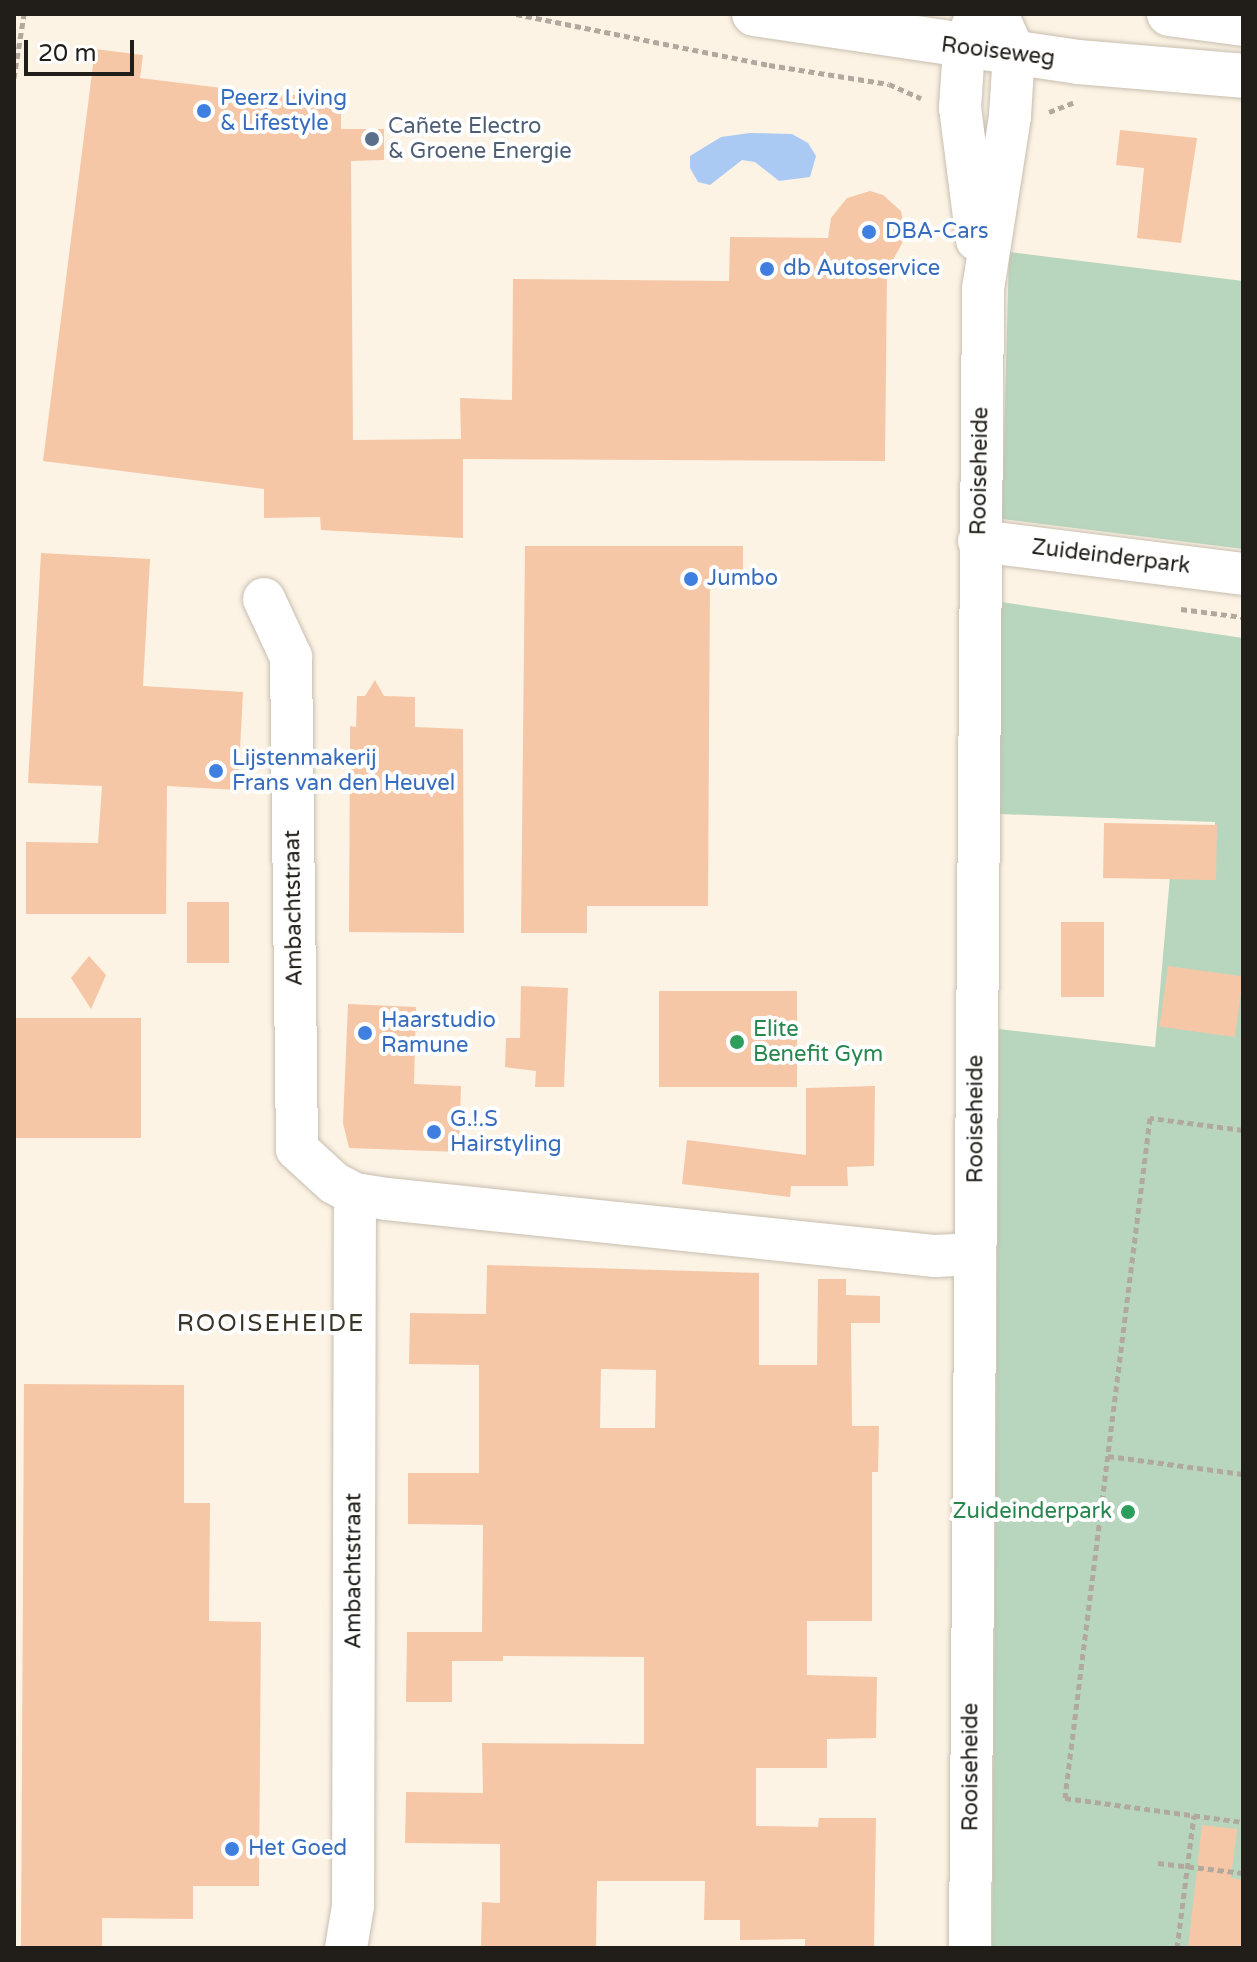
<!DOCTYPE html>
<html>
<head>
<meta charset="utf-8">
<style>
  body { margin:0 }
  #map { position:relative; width:1257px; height:1962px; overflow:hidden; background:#fcf3e4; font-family:"Varela Round",sans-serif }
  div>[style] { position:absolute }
  .green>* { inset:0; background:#b8d6bd }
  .water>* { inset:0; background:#aacaf4 }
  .building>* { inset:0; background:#f6c7a7; transform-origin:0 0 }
  .path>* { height:5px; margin-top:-2.5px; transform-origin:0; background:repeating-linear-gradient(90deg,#b1a99e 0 6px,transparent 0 10px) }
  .roads { filter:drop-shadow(0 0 2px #c7beb0) drop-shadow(0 0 2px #c7beb0) }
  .minor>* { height:42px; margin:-21px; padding:0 21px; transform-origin:21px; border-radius:21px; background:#fff }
  .secondary>* { height:44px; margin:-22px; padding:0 22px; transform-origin:22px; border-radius:22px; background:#fff }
  .dots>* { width:22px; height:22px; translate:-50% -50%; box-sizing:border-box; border:4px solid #fff; border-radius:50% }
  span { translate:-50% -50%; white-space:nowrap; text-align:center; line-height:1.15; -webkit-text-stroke:8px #fff; paint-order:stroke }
  .street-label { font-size:22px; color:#211d18 }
  .shop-label { font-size:22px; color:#366cbe }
  .left { translate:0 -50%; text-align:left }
  .service-label { font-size:22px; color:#4e5e75 }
  .leisure-label { font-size:22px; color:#27864d }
  .right { translate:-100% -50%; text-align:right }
  .neighbourhood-label { font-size:24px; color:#3b3428; letter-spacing:2px }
  .frame { position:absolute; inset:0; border:16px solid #211d18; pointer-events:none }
  .scale { position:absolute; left:24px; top:40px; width:110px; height:36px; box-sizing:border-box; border:4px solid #211d18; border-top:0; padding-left:10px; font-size:24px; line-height:28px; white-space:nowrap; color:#211d18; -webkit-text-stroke:6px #fff; paint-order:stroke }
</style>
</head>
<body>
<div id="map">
  <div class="green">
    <i style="clip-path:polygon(1009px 252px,1243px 281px,1243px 549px,1002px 519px)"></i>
    <i style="clip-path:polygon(1001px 602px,1243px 638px,1243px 1948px,992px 1948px,999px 1029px,1155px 1047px,1170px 876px,1213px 878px,1215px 822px,1000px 814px)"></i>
  </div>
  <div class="water">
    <i style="clip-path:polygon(750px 133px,792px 134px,808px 143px,816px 156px,810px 177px,779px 181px,755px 162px,742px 160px,710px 185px,698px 182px,690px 168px,690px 156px,721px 137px)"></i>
  </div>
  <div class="building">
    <i style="clip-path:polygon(95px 49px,143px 55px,140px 78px,230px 89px,229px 95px,341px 95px,341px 129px,384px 129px,384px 160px,351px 161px,353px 440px,461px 439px,460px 398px,512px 400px,513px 279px,729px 281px,730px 237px,828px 238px,831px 218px,847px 198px,870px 191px,883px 195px,901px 211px,906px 236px,887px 271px,885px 461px,463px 459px,463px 538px,321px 530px,320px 517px,264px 518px,264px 489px,43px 461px)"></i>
    <i style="clip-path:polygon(1120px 130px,1197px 138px,1181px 243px,1137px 238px,1144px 168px,1116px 165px)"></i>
    <i style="clip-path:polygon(525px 546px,743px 546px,743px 578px,710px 578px,708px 906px,587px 906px,587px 933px,521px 933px)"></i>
    <i style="clip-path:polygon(41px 553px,150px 559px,143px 686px,243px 692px,238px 790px,167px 786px,166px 914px,26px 914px,26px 842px,98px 843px,102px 786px,28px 783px)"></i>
    <i style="clip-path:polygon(375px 680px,384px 696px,415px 697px,415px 727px,463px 729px,464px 933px,349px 932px,350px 726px,356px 727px,357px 696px,365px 696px)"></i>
    <i style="left:1104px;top:823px;width:113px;height:55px;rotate:1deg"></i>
    <i style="left:187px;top:902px;width:42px;height:61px"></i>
    <i style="left:1061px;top:922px;width:43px;height:75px"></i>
    <i style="clip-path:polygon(89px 956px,106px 975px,91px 1009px,71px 978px)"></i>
    <i style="left:1168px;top:966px;width:76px;height:61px;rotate:8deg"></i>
    <i style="clip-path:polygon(521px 986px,568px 988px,564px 1087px,535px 1087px,536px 1071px,505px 1067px,506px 1038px,520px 1038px)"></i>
    <i style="left:659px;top:991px;width:138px;height:96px"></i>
    <i style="clip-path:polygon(348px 1004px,416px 1007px,414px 1084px,461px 1086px,459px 1152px,349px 1148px,343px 1123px)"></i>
    <i style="left:15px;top:1018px;width:126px;height:120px"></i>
    <i style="clip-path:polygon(875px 1086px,874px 1166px,847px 1167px,848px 1186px,791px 1186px,790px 1197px,682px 1184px,687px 1140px,806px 1155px,806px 1088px)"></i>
    <i style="clip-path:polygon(evenodd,487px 1265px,759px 1273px,759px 1365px,817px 1365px,818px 1279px,846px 1279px,846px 1295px,880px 1296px,880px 1323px,851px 1323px,852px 1426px,879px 1426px,878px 1472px,872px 1472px,872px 1621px,807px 1621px,807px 1675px,877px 1677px,876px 1738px,827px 1739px,827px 1768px,756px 1768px,756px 1826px,818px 1827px,819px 1818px,876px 1818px,874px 1948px,805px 1948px,805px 1939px,740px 1940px,740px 1920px,704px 1920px,705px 1881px,597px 1881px,596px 1948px,481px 1948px,482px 1902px,500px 1903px,500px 1844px,405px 1843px,406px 1792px,483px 1793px,482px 1743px,644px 1744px,644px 1657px,503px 1656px,503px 1661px,452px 1661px,452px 1702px,406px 1702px,407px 1632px,482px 1632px,483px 1525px,408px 1524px,408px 1473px,479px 1473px,479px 1365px,409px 1364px,410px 1313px,486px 1314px,487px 1265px,601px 1369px,656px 1370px,655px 1428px,600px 1428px,601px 1369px)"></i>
    <i style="clip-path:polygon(24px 1384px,184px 1385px,184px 1503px,210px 1503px,209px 1621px,261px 1622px,259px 1886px,193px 1886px,193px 1919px,102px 1918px,102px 1948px,21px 1948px)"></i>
    <i style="clip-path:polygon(1202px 1825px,1237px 1829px,1231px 1878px,1243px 1880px,1243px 1948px,1188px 1948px)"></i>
  </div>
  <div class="path">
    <i style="left:516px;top:14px;width:258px;rotate:11.4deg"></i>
    <i style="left:769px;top:65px;width:121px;rotate:9deg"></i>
    <i style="left:889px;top:84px;width:35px;rotate:24deg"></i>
    <i style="left:14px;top:78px;width:65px;rotate:-81.1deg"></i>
    <i style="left:1049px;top:112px;width:26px;rotate:-21deg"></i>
    <i style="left:1181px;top:609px;width:63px;rotate:7.4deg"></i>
    <i style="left:1243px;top:1130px;width:94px;rotate:-172.6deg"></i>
    <i style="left:1150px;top:1118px;width:685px;rotate:97.13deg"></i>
    <i style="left:1065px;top:1798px;width:180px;rotate:7.7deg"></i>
    <i style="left:1108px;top:1456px;width:136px;rotate:7.6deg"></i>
    <i style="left:1158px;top:1863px;width:86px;rotate:6.7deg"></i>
    <i style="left:1177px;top:1948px;width:134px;rotate:-82.7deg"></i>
  </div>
  <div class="roads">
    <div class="minor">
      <i style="left:977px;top:240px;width:133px;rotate:-97.3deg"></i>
      <i style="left:960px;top:108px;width:61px;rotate:-86.2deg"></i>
      <i style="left:964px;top:47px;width:35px;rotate:-68deg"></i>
      <i style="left:979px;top:541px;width:266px;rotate:7.1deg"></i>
      <i style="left:264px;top:599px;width:64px;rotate:65deg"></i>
      <i style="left:291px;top:657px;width:492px;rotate:89.3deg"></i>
      <i style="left:297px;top:1149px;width:50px;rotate:42.6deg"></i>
      <i style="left:334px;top:1183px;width:24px;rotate:28deg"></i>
      <i style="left:355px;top:1194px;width:32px;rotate:9deg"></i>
      <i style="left:387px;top:1199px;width:551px;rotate:5.94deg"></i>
      <i style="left:935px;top:1256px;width:40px;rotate:-2.9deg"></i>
      <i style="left:346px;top:1948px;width:43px;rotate:-80.5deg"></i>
      <i style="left:353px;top:1906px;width:712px;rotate:-89.84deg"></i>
      <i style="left:970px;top:1948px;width:1659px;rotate:-89.55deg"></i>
      <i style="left:983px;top:289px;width:175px;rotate:-81.1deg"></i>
      <i style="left:1010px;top:116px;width:64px;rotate:-86.4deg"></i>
      <i style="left:1014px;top:52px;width:42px;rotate:-114.1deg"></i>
    </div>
    <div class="secondary">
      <i style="left:754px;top:14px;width:328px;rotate:8.4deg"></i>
      <i style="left:1078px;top:62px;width:166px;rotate:4.8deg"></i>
      <i style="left:1169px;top:14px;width:75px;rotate:7.7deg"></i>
    </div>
  </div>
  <div class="dots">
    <i style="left:204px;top:111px;background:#3f7fe0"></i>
    <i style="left:372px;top:139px;background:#5c6f8a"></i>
    <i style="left:869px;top:232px;background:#3f7fe0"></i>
    <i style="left:767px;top:269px;background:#3f7fe0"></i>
    <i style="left:691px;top:579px;background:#3f7fe0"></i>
    <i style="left:216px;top:771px;background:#3f7fe0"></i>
    <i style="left:365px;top:1033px;background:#3f7fe0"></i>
    <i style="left:737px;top:1042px;background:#2e9e5b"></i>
    <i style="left:434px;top:1132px;background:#3f7fe0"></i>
    <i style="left:1128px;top:1512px;background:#2e9e5b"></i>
    <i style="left:232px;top:1849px;background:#3f7fe0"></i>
  </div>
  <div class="street-label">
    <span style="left:998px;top:52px;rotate:7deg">Rooiseweg</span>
    <span style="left:980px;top:471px;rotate:-89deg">Rooiseheide</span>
    <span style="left:1111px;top:557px;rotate:7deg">Zuideinderpark</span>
    <span style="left:294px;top:908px;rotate:-91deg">Ambachtstraat</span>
    <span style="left:976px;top:1119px;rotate:-90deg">Rooiseheide</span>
    <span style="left:354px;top:1571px;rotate:-90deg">Ambachtstraat</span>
    <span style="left:971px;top:1767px;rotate:-90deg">Rooiseheide</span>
  </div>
  <div class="shop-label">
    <span class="left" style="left:220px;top:111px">Peerz Living<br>&amp; Lifestyle</span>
    <span class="left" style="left:885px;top:232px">DBA-Cars</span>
    <span class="left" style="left:783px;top:269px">db Autoservice</span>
    <span class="left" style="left:707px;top:579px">Jumbo</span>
    <span class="left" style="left:232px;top:771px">Lijstenmakerij<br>Frans van den Heuvel</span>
    <span class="left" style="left:381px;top:1033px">Haarstudio<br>Ramune</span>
    <span class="left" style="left:450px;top:1132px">G.!.S<br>Hairstyling</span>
    <span class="left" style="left:248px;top:1849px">Het Goed</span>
  </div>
  <div class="service-label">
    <span class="left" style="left:388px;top:139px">Cañete Electro<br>&amp; Groene Energie</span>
  </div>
  <div class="leisure-label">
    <span class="left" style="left:753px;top:1042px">Elite<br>Benefit Gym</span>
    <span class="right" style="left:1112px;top:1512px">Zuideinderpark</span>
  </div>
  <div class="neighbourhood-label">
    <span style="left:271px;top:1324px">ROOISEHEIDE</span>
  </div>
  <div class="frame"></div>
  <div class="scale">20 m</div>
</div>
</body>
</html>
